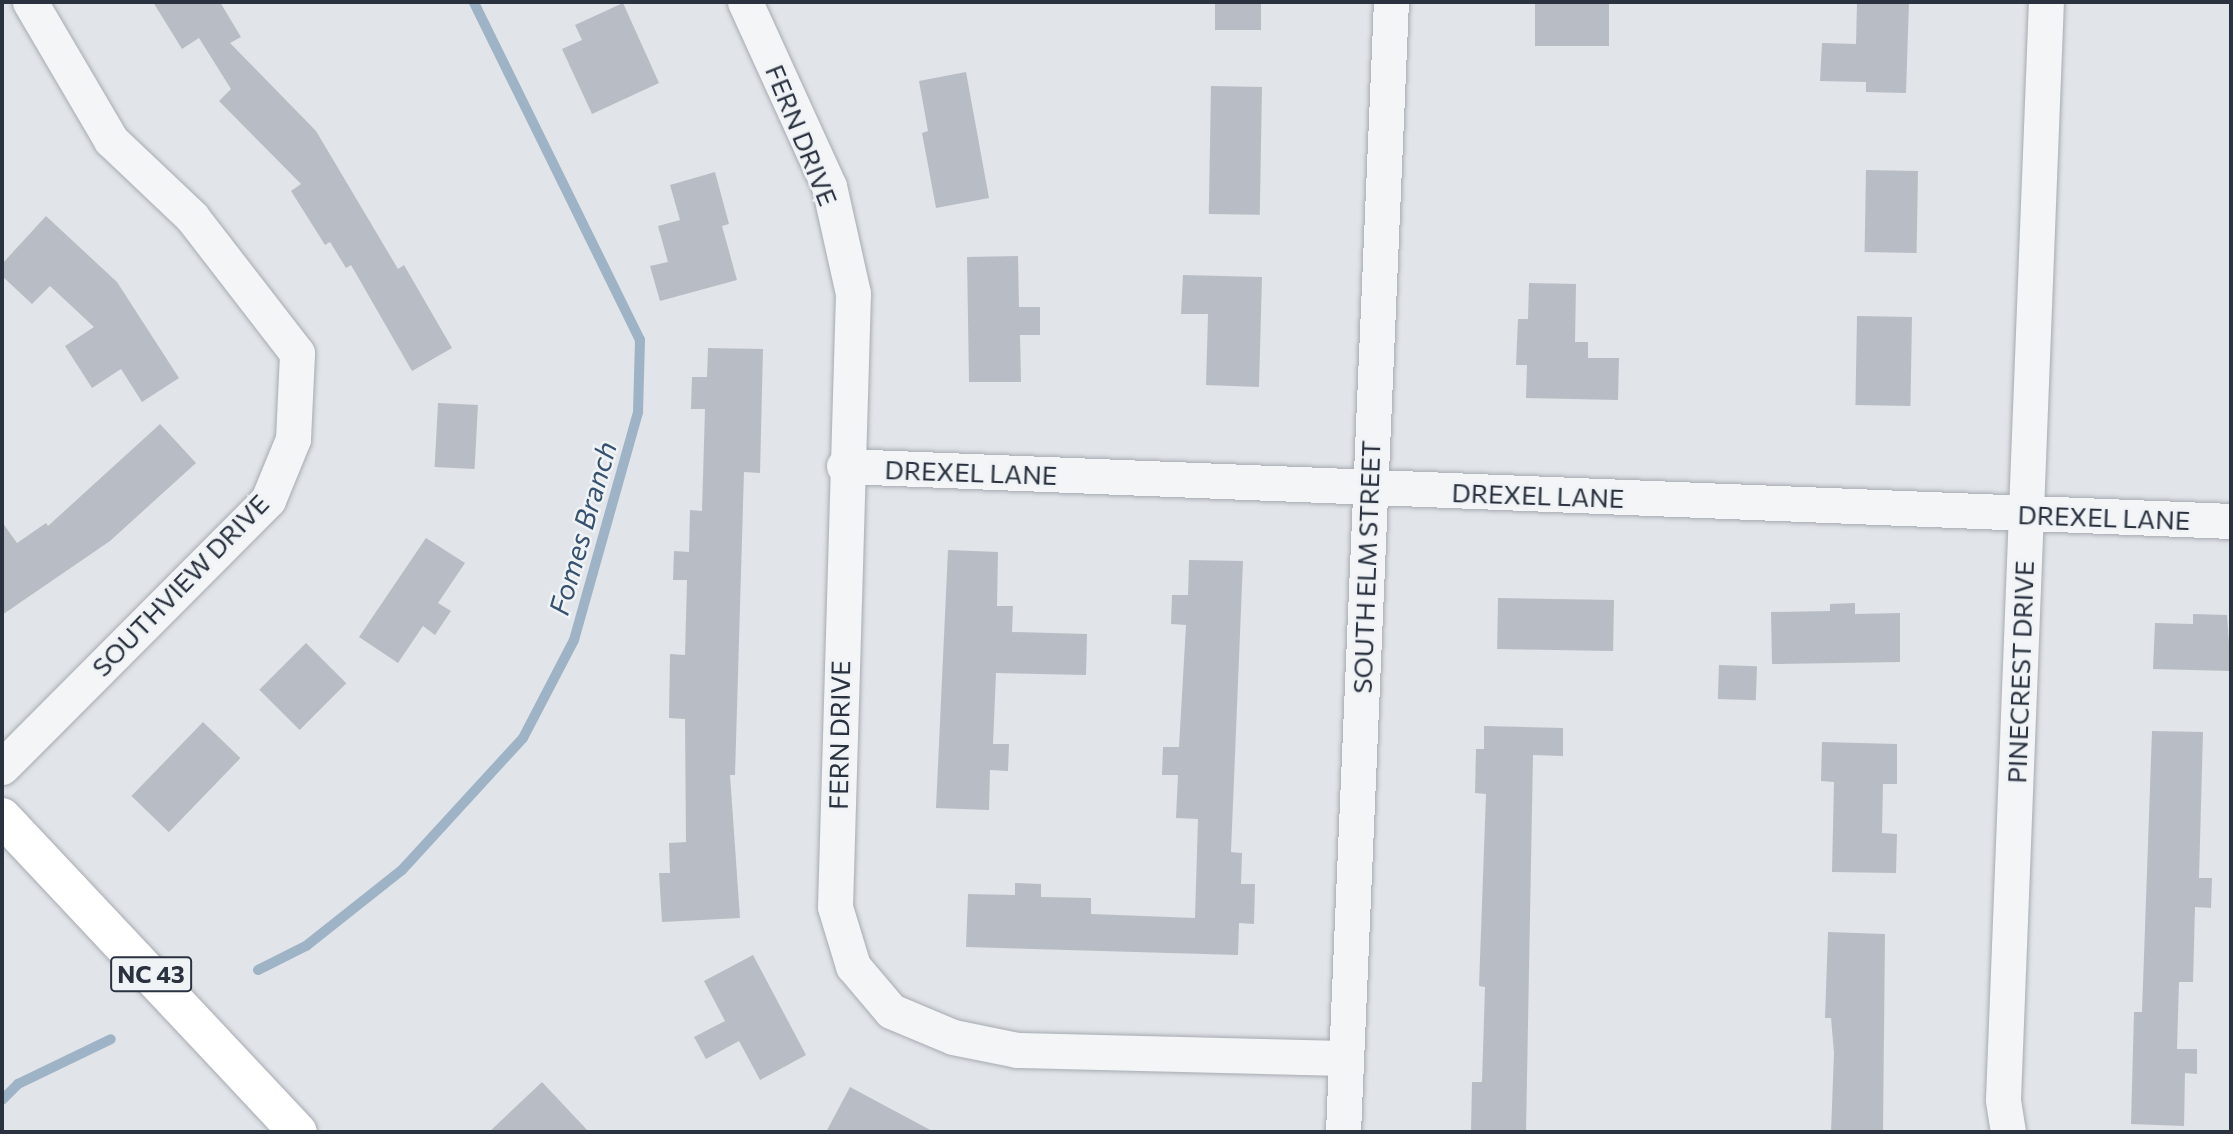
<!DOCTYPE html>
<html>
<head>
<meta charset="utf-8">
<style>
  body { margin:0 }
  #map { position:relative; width:2233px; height:1134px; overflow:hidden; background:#e1e4e8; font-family:Commissioner,sans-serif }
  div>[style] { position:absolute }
  .stream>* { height:10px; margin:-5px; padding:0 5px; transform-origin:5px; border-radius:5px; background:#9eb3c6 }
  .building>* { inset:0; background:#b8bdc5; transform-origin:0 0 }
  .roads { filter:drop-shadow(0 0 2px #a6abb2) drop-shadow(0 0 2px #a6abb2) }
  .minor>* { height:35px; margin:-17.5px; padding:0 17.5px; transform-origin:17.5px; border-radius:17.5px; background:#f3f5f7 }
  .major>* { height:38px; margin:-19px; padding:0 19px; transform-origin:19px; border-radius:19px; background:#fff }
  span { translate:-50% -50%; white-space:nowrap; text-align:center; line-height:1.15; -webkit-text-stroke:5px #f0f3f6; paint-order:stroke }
  .shield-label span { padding:2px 5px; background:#f0f3f6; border:2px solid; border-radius:5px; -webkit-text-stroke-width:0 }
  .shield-label { font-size:24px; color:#2a323f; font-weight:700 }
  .street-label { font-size:26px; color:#2a323f }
  .water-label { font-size:28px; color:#375270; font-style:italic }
  .frame { position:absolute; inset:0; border:4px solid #2a323f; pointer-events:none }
</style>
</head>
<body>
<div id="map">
  <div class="stream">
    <i style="left:258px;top:970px;width:54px;rotate:-26.6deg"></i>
    <i style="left:306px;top:946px;width:122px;rotate:-38.4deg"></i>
    <i style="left:402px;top:870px;width:179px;rotate:-47.5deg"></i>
    <i style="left:523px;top:738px;width:110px;rotate:-62.5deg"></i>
    <i style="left:574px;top:640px;width:237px;rotate:-74.3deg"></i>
    <i style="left:638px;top:412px;width:72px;rotate:-88.4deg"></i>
    <i style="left:640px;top:340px;width:377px;rotate:-116.2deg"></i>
    <i style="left:2px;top:1100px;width:23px;rotate:-45deg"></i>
    <i style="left:18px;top:1084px;width:103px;rotate:-25.8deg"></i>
  </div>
  <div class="building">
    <i style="clip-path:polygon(153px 2px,220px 2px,241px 37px,230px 43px,316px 131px,398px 269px,404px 265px,452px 348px,412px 371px,351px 265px,346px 268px,330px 242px,325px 245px,291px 191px,301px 184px,219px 101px,231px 89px,199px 38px,182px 49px)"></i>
    <i style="left:1215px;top:2px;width:46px;height:28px"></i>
    <i style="left:1535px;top:2px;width:74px;height:44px"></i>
    <i style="clip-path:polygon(1857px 2px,1909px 2px,1906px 93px,1866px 92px,1866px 82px,1820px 81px,1822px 43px,1856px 44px)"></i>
    <i style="clip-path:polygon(623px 3px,659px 83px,592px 114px,562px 49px,582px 40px,575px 25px)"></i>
    <i style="clip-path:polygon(966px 72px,989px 198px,936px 208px,922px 133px,928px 131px,919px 81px)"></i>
    <i style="left:1211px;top:86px;width:51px;height:128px;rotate:1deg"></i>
    <i style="left:1866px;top:170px;width:52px;height:82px;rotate:1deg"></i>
    <i style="clip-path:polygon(715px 172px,729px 224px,722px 226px,737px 280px,660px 301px,650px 266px,668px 262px,658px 226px,680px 220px,670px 185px)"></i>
    <i style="clip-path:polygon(46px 216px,117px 282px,179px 378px,142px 402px,121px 369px,92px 388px,65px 346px,94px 327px,50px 286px,32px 304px,2px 276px,2px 264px)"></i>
    <i style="clip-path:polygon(1018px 256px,1019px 307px,1040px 307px,1040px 335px,1020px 335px,1021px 382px,969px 382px,967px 257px)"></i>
    <i style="clip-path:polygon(1183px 275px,1262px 277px,1259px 387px,1206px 385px,1208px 314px,1181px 314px)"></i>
    <i style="clip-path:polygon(1529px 283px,1576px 284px,1575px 342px,1588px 342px,1588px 358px,1619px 358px,1618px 400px,1526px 398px,1527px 365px,1516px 365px,1518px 319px,1528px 319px)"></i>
    <i style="left:1857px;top:316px;width:55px;height:89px;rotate:1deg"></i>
    <i style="clip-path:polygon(708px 348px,763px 349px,760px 473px,744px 472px,735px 775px,730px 775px,740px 918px,662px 922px,659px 873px,670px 873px,669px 843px,686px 842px,685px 719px,669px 718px,670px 654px,685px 655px,687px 580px,673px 580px,674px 551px,689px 552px,690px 510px,702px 511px,705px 409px,691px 409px,692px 377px,707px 377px)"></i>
    <i style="left:438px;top:403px;width:40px;height:64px;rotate:3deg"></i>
    <i style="clip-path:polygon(160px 424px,196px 463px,110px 541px,2px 615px,2px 522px,17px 543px,46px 523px,48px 526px)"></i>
    <i style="clip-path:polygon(426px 538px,465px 563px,438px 603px,451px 611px,435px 635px,423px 626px,398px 663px,359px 637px)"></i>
    <i style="clip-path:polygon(948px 550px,998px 552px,997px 606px,1013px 606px,1012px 632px,1087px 634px,1086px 675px,996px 673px,993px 744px,1009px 744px,1008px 771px,990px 770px,989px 810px,936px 808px)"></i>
    <i style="clip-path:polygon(1189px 560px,1243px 561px,1231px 852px,1242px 853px,1241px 884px,1255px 884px,1254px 924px,1239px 923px,1238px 955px,966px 947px,968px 894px,1015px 895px,1015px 883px,1041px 884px,1041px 897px,1091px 898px,1091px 914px,1195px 918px,1198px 819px,1176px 818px,1178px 775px,1162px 775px,1163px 747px,1179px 747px,1186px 625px,1171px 624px,1172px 595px,1188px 595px)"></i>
    <i style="left:1498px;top:598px;width:116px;height:51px;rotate:1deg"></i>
    <i style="clip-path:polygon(1855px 603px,1855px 614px,1900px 613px,1900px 662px,1772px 664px,1771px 612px,1830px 611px,1830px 604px)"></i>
    <i style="clip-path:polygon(2193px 614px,2227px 615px,2231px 671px,2153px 669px,2155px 623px,2193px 624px)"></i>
    <i style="left:306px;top:643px;width:57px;height:66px;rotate:45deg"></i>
    <i style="left:1719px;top:665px;width:38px;height:34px;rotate:2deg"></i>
    <i style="left:203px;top:722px;width:52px;height:103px;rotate:44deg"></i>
    <i style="clip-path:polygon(1484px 726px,1563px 728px,1563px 756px,1533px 755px,1526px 1132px,1471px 1131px,1472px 1082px,1482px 1082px,1485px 987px,1479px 986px,1486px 794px,1475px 793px,1476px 749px,1484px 749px)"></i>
    <i style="clip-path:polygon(2152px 731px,2203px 732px,2199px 878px,2212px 878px,2211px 908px,2195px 907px,2193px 982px,2179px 982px,2177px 1049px,2197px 1049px,2197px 1074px,2185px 1073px,2184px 1126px,2131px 1124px,2134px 1012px,2142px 1012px)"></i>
    <i style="clip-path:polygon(1822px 742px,1897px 744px,1897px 784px,1883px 784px,1882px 833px,1897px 834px,1896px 873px,1832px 872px,1834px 782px,1821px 781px)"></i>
    <i style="clip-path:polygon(1828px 932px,1885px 934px,1883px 1132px,1831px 1132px,1834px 1053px,1831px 1018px,1825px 1018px)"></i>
    <i style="clip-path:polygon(753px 955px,806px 1055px,760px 1080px,739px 1041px,706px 1059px,694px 1037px,725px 1021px,704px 981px)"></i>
    <i style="clip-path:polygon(542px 1082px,589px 1132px,489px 1132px)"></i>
    <i style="clip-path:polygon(850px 1087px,934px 1132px,826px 1132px)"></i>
  </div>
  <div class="roads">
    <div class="minor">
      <i style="left:745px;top:2px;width:202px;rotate:65.5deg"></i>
      <i style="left:829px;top:186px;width:110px;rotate:77.4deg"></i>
      <i style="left:853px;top:293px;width:614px;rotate:91.68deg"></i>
      <i style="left:835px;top:907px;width:62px;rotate:73deg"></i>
      <i style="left:853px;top:966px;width:59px;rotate:49.8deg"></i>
      <i style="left:891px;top:1011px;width:67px;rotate:22.8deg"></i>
      <i style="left:953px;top:1037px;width:65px;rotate:11.5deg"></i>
      <i style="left:1017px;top:1050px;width:329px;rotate:1.4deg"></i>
      <i style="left:844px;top:466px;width:1388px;rotate:2.27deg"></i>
      <i style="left:2px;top:767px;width:377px;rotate:-45.1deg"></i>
      <i style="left:268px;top:500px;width:66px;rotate:-67.7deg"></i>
      <i style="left:293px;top:439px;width:86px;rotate:-87.3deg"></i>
      <i style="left:297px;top:353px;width:172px;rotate:-127.7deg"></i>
      <i style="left:192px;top:217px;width:112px;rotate:-136.5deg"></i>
      <i style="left:111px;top:140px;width:160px;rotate:-120.4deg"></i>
      <i style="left:1343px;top:1132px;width:1131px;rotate:-87.57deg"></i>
      <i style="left:2008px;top:1132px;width:33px;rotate:-99deg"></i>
      <i style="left:2003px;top:1099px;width:1098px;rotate:-87.76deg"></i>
    </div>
    <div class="major">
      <i style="left:2px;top:817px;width:432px;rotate:46.8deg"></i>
    </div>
  </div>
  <div class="shield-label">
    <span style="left:151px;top:974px">NC 43</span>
  </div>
  <div class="street-label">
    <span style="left:802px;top:135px;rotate:68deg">FERN DRIVE</span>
    <span style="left:971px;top:472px;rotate:2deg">DREXEL LANE</span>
    <span style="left:1538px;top:495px;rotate:2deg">DREXEL LANE</span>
    <span style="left:2104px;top:517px;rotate:2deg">DREXEL LANE</span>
    <span style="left:1366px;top:567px;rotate:-88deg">SOUTH ELM STREET</span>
    <span style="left:180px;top:585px;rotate:-46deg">SOUTHVIEW DRIVE</span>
    <span style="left:2020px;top:672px;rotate:-88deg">PINECREST DRIVE</span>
    <span style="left:839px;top:735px;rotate:-89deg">FERN DRIVE</span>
  </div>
  <div class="water-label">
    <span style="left:582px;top:528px;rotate:-74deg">Fomes Branch</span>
  </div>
  <div class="frame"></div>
</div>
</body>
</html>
